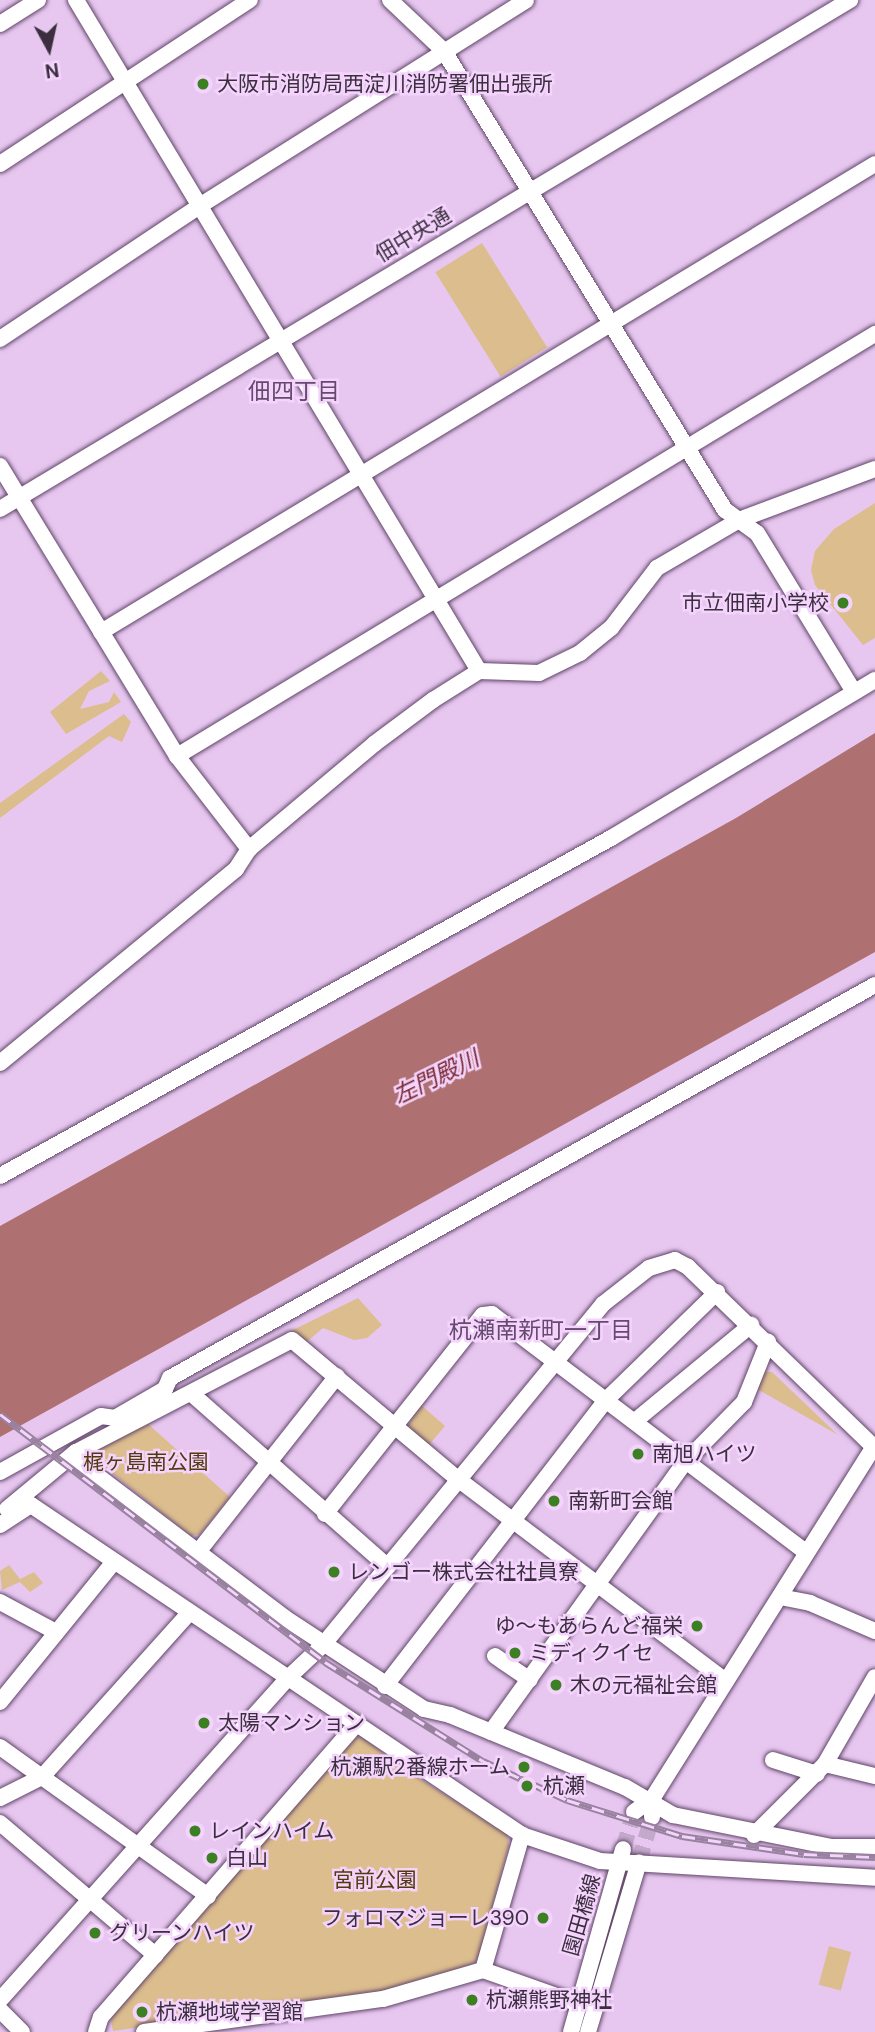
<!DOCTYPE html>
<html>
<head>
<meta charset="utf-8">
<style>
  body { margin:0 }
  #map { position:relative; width:875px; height:2032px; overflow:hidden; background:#e7c7f0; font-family:"DM Sans","Noto Sans JP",sans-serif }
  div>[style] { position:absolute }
  .green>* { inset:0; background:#dcbd8e; transform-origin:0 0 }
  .water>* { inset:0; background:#af7071 }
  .minor-tunnel>* { height:16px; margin-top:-8px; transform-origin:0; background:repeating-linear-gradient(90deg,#c5a9cd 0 16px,transparent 0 24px) }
  .roads { filter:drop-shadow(0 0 2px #604568) drop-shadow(0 0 2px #604568) }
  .minor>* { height:16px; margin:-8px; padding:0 8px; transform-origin:8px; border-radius:8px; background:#fff }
  .rail>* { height:7px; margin-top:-3.5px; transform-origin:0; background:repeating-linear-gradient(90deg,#f4d4fd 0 13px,#99829f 0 26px); box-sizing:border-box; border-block:2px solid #99829f }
  .dots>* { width:19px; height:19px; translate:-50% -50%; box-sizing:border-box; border:4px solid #f4d4fd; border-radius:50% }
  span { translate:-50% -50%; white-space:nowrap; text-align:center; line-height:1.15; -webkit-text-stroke:5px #f4d4fd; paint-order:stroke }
  .poi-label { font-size:21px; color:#3b2f3f }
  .left { translate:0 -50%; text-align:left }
  .right { translate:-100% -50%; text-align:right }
  .street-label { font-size:21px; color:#3b2f3f }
  .park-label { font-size:21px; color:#523a0f }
  .neighbourhood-label { font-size:23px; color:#664a6e }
  .water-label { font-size:23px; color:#792930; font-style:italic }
  .north { position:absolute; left:14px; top:14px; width:70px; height:70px; -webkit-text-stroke:5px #f4d4fd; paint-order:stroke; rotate:172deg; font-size:19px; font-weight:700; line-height:28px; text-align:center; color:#3b2f3f }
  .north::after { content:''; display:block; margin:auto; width:24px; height:32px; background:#3b2f3f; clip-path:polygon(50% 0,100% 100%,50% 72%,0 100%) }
</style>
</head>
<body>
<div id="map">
  <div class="green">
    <i style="left:482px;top:243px;width:123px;height:55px;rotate:58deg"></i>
    <i style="clip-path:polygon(875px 503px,875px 638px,863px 645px,815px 585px,811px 570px,815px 551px,834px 529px)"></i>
    <i style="clip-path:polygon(101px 671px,110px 681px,89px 691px,80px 709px,109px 702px,114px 692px,121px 702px,66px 734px,50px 712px)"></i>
    <i style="clip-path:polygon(124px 714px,131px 722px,122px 742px,109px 736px,0 818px,0 803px)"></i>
    <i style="clip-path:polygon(358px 1298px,382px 1325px,367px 1338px,354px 1340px,323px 1328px,304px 1344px,289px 1332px)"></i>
    <i style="clip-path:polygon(764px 1372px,772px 1372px,838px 1435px,757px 1389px)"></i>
    <i style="clip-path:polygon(420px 1404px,445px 1426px,428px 1446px,407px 1428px)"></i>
    <i style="clip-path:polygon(148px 1424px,230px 1497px,200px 1534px,191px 1536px,93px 1458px,94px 1452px)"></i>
    <i style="clip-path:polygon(9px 1565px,20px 1579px,34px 1572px,43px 1583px,30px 1592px,20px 1582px,2px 1590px,0 1571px)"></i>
    <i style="clip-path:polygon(363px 1737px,398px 1765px,507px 1834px,509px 1845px,478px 1959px,465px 1969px,377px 1993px,113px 2031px,110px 2016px,353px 1738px)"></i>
    <i style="left:829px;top:1946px;width:23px;height:40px;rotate:15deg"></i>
  </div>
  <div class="water">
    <i style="clip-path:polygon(875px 733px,875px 952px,0 1437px,0 1226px,736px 818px)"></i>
  </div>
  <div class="minor-tunnel">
    <i style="left:623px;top:1849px;width:39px;rotate:-73deg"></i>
    <i style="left:639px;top:1862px;width:47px;rotate:-73.9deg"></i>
  </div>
  <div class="roads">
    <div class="minor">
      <i style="left:76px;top:0;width:783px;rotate:59.01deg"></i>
      <i style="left:390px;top:0;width:74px;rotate:43.4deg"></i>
      <i style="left:444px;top:51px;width:538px;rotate:58.53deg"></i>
      <i style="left:725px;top:510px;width:39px;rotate:36deg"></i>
      <i style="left:757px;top:533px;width:186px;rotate:58.6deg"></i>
      <i style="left:0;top:24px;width:45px;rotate:-32.3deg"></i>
      <i style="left:0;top:164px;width:299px;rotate:-33.3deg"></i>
      <i style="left:0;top:339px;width:242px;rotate:-33.7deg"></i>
      <i style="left:201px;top:205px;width:384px;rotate:-32.2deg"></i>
      <i style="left:0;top:466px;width:340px;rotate:58.6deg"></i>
      <i style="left:177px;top:756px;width:118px;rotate:52.3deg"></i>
      <i style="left:0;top:509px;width:991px;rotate:-30.91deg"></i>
      <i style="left:101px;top:632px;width:904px;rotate:-31.16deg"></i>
      <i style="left:177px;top:756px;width:816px;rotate:-31.16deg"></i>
      <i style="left:0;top:1063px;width:306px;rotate:-39.4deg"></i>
      <i style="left:236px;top:869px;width:24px;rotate:-57deg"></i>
      <i style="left:249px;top:849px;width:163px;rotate:-40deg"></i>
      <i style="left:374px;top:744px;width:74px;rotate:-36.7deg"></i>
      <i style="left:433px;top:700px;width:54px;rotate:-32.2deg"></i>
      <i style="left:479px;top:671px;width:60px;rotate:1.9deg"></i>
      <i style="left:539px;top:673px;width:46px;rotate:-26deg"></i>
      <i style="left:580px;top:653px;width:40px;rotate:-39deg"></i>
      <i style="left:611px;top:628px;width:76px;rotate:-52.5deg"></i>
      <i style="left:657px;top:568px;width:95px;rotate:-30.3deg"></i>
      <i style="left:739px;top:520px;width:145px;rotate:-20.6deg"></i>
      <i style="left:0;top:1176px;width:698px;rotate:-28.95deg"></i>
      <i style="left:611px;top:838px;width:308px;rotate:-30.9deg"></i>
      <i style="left:192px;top:1394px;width:261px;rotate:41.4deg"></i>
      <i style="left:635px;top:1421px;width:151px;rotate:-39.6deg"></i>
      <i style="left:76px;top:1452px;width:10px;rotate:73deg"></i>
      <i style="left:79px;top:1462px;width:258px;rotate:37.1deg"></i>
      <i style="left:285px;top:1618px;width:166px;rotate:33.2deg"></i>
      <i style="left:424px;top:1709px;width:27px;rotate:13deg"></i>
      <i style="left:450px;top:1715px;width:189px;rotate:22.4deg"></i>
      <i style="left:625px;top:1787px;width:56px;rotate:30.3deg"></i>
      <i style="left:673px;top:1815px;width:162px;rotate:11.4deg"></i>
      <i style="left:832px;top:1847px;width:43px"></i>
      <i style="left:0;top:1472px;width:115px;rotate:-29deg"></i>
      <i style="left:101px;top:1416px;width:14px;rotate:8deg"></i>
      <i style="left:115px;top:1418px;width:58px;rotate:-30.1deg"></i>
      <i style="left:165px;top:1389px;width:12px;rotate:-66deg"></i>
      <i style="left:170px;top:1378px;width:807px;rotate:-29.14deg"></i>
      <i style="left:7px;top:1509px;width:89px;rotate:-39.6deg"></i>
      <i style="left:76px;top:1452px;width:243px;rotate:-27.4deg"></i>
      <i style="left:292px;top:1340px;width:218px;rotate:40deg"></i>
      <i style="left:459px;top:1480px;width:334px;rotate:37deg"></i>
      <i style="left:325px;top:1514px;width:254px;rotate:-51.6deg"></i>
      <i style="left:483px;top:1315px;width:9px;rotate:-6deg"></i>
      <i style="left:492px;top:1314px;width:394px;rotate:37.2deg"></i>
      <i style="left:0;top:1525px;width:37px;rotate:-33deg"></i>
      <i style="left:31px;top:1505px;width:592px;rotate:33.9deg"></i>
      <i style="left:522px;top:1835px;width:82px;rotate:18.4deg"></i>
      <i style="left:600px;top:1861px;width:276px;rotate:3.5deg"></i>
      <i style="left:198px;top:1552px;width:224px;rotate:-51.7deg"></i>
      <i style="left:780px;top:1597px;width:31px;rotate:11deg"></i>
      <i style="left:810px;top:1603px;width:71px;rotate:23.3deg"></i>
      <i style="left:0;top:1602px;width:64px;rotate:28.2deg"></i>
      <i style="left:495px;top:1656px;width:42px;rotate:34.4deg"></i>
      <i style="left:385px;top:1686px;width:361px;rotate:-52.3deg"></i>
      <i style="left:606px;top:1400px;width:155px;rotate:-44.2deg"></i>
      <i style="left:0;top:1702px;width:179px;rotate:-50.9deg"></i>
      <i style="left:491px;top:1732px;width:334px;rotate:-54.3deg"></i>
      <i style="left:686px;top:1461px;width:83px;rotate:-45.5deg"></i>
      <i style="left:744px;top:1402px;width:65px;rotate:-68.2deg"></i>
      <i style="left:0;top:1747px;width:256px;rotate:35.6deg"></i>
      <i style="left:773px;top:1760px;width:46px;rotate:17.7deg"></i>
      <i style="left:825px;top:1764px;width:51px;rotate:13.5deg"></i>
      <i style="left:0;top:1798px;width:47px;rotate:-26.6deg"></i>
      <i style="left:42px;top:1777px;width:219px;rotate:-48.1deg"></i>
      <i style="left:634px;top:1812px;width:22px;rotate:-36deg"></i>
      <i style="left:652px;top:1817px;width:18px;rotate:-90deg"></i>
      <i style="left:652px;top:1799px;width:418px;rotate:-57.8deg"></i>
      <i style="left:0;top:1823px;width:204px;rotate:40.4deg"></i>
      <i style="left:754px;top:1835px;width:100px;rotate:-45deg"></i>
      <i style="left:825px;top:1764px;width:100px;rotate:-60.1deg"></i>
      <i style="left:483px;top:1970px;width:141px;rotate:-73.9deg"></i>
      <i style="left:0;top:2000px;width:433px;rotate:-48.2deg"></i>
      <i style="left:289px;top:1677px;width:47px;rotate:-43.3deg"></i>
      <i style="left:323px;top:1645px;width:441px;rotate:-50.6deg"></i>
      <i style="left:603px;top:1304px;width:58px;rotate:-38deg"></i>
      <i style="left:649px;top:1268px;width:27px;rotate:-17deg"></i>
      <i style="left:675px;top:1260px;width:15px;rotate:28deg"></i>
      <i style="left:688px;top:1267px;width:259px;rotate:44.1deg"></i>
      <i style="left:0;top:2010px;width:31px;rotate:45deg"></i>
      <i style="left:96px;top:2032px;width:16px;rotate:-72deg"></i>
      <i style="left:101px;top:2017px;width:389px;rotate:-48.9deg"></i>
      <i style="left:144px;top:2032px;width:241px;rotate:-7.9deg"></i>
      <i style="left:383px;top:1999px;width:104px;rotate:-16.2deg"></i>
      <i style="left:483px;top:1970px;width:102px;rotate:19.5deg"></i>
      <i style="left:571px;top:2032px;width:190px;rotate:-74.1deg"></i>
      <i style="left:588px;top:2032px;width:177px;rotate:-73.3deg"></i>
    </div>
  </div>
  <div class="rail">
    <i style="left:0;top:1414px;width:409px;rotate:37.3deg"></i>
    <i style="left:325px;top:1662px;width:186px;rotate:32.1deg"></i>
    <i style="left:483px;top:1761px;width:93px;rotate:24.9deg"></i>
    <i style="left:567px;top:1800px;width:121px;rotate:17.4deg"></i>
    <i style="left:682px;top:1836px;width:123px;rotate:8.4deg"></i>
    <i style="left:804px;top:1854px;width:71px;rotate:2.4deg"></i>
  </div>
  <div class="dots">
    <i style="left:203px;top:84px;background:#3d8023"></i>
    <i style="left:843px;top:603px;background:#3d8023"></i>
    <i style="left:638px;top:1454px;background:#3d8023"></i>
    <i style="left:554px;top:1501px;background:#3d8023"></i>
    <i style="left:334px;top:1572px;background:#3d8023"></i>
    <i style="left:697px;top:1626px;background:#3d8023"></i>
    <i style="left:515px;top:1653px;background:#3d8023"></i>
    <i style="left:556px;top:1685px;background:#3d8023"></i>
    <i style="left:204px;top:1723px;background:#3d8023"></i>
    <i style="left:524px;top:1767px;background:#3d8023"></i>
    <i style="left:527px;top:1786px;background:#3d8023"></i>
    <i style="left:195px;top:1831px;background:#3d8023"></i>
    <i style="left:212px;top:1858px;background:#3d8023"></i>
    <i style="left:543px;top:1918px;background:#3d8023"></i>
    <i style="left:95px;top:1933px;background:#3d8023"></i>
    <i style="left:472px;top:2000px;background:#3d8023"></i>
    <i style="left:142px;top:2012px;background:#3d8023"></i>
  </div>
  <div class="poi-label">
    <span class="left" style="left:217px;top:84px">大阪市消防局西淀川消防署佃出張所</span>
    <span class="right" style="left:829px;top:603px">市立佃南小学校</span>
    <span class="left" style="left:652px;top:1454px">南旭ハイツ</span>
    <span class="left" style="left:568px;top:1501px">南新町会館</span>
    <span class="left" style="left:348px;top:1572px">レンゴー株式会社社員寮</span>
    <span class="right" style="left:683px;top:1626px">ゆ～もあらんど福栄</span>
    <span class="left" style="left:529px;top:1653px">ミディクイセ</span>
    <span class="left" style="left:570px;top:1685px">木の元福祉会館</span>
    <span class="left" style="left:218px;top:1723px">太陽マンション</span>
    <span class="right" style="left:510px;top:1767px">杭瀬駅2番線ホーム</span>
    <span class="left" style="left:543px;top:1786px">杭瀬</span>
    <span class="left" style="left:209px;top:1831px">レインハイム</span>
    <span class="left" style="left:226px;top:1858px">白山</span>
    <span class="right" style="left:529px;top:1918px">フォロマジョーレ390</span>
    <span class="left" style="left:109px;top:1933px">グリーンハイツ</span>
    <span class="left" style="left:486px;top:2000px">杭瀬熊野神社</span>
    <span class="left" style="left:156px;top:2012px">杭瀬地域学習館</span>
  </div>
  <div class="street-label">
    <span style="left:413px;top:235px;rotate:-31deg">佃中央通</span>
    <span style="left:582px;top:1915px;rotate:-74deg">園田橋線</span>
  </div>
  <div class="park-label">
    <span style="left:146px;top:1462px">梶ヶ島南公園</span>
    <span style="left:375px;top:1880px">宮前公園</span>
  </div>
  <div class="neighbourhood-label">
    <span style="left:294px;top:391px">佃四丁目</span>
    <span style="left:541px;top:1330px">杭瀬南新町一丁目</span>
  </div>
  <div class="water-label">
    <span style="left:436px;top:1077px;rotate:-26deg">左門殿川</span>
  </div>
  <div class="north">N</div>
</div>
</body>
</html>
